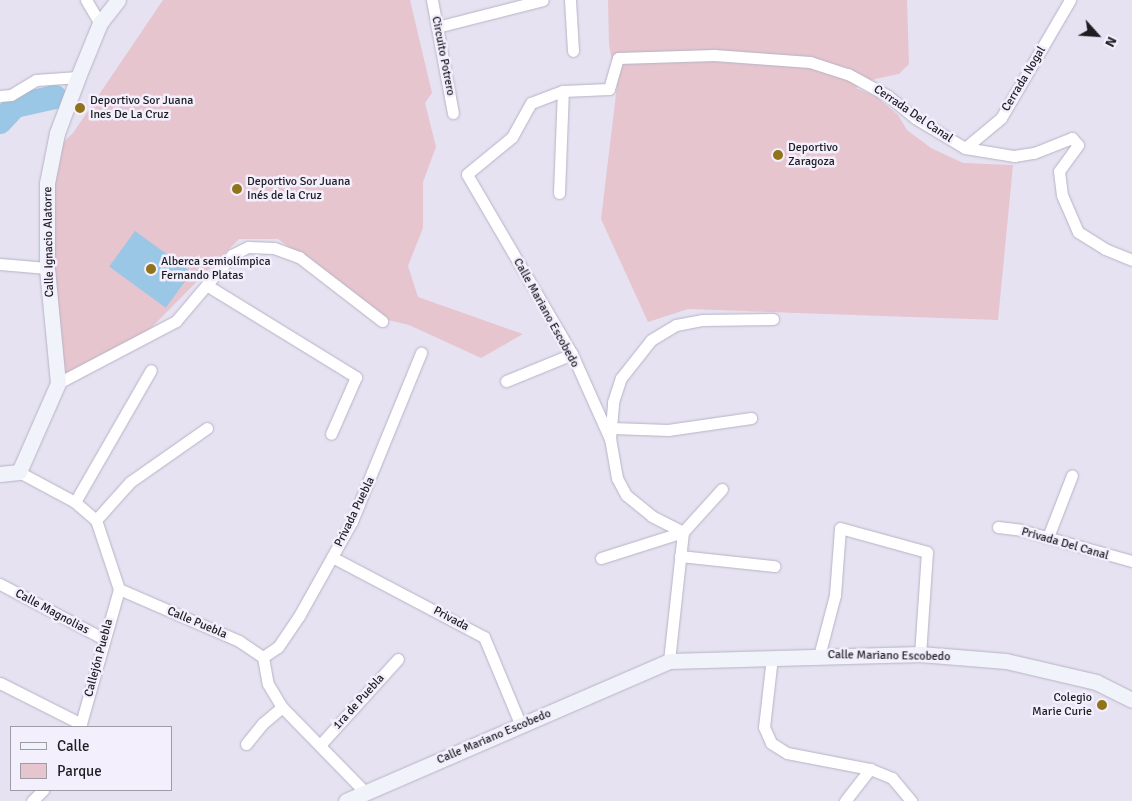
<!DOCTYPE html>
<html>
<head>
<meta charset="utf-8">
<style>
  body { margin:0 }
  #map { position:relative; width:1132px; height:801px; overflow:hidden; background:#e6e2f2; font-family:Signika,sans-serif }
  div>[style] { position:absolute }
  .green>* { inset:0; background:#e6c5cf }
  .water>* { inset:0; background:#99c7e5; transform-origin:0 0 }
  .river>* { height:24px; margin:-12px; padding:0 12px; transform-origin:12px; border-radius:12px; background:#99c7e5 }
  .roads { filter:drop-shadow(0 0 1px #b7b3c3) drop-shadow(0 0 1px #b7b3c3) }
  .street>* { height:11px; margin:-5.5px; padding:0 5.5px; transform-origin:5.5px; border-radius:5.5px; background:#fff }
  .secondary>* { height:15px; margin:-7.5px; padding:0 7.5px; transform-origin:7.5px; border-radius:7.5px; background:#f0f3fa }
  .dots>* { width:14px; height:14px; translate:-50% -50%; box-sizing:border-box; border:2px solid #f3effd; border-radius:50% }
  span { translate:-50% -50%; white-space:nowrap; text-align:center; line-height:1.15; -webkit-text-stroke:5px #f3effd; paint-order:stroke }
  .street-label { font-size:12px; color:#1e1d22 }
  .poi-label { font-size:12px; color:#1e1d22 }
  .left { translate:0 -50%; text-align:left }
  .right { translate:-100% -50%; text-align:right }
  .legend { position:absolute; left:10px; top:726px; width:162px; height:65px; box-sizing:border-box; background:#f3effd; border:1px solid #9e9ba5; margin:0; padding:6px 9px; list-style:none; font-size:15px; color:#1e1d22 }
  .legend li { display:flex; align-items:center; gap:10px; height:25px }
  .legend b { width:25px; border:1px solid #9e9ba5 }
  .north { position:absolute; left:1072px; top:10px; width:50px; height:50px; -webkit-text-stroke:4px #f3effd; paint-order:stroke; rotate:116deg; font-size:14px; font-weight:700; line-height:20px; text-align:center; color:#1e1d22 }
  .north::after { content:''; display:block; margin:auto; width:18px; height:22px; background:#1e1d22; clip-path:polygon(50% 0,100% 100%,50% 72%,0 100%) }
</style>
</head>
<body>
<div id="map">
  <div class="green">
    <i style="clip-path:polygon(163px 0,410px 0,432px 93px,425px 103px,436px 147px,423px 182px,423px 228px,408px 266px,418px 297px,523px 334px,481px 358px,409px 325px,384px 319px,278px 239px,239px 239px,149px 330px,60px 379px,50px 196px,59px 146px,73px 133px)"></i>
    <i style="clip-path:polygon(608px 0,907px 0,909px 64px,899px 74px,875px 79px,856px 88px,877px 97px,898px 115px,907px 130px,931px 148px,963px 163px,1013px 165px,998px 320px,688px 309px,648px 322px,601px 219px,617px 86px,609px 45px)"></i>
  </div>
  <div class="water">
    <i style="left:135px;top:231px;width:70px;height:44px;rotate:36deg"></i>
  </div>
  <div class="river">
    <i style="left:0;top:122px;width:22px;rotate:-47deg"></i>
    <i style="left:15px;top:106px;width:41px;rotate:-12.7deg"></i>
  </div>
  <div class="roads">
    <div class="street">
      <i style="left:86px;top:0;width:27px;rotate:59deg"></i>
      <i style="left:432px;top:0;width:115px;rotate:79.5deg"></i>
      <i style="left:570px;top:0;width:51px;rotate:86.6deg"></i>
      <i style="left:437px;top:27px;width:109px;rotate:-14.3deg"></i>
      <i style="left:0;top:96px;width:11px;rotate:-5deg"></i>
      <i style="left:11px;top:95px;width:29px;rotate:-31deg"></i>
      <i style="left:36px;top:80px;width:42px;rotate:-4.1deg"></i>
      <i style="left:965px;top:148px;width:47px;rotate:-39.8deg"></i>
      <i style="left:1001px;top:118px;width:137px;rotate:-59.7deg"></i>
      <i style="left:559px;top:193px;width:102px;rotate:-87.8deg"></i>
      <i style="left:0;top:264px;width:47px;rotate:4.9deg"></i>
      <i style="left:208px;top:286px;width:174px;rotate:31.6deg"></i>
      <i style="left:356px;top:377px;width:62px;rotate:113.7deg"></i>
      <i style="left:506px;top:381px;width:71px;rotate:-22.2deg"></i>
      <i style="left:58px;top:383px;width:133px;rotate:-27.7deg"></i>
      <i style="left:176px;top:321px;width:87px;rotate:-49.7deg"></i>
      <i style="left:232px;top:255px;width:18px;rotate:-27deg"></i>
      <i style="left:248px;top:247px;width:26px;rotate:2deg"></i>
      <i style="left:274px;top:248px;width:27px;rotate:20deg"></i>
      <i style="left:299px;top:257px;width:105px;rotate:37.6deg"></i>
      <i style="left:612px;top:428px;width:56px;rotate:2deg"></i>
      <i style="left:668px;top:430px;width:84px;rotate:-8.2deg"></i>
      <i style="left:610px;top:439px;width:37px;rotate:-85deg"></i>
      <i style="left:613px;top:402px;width:25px;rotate:-72deg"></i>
      <i style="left:621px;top:378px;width:48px;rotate:-51.7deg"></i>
      <i style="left:651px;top:340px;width:29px;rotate:-31deg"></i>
      <i style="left:676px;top:325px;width:26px;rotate:-11deg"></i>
      <i style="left:702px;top:320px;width:71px;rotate:-0.8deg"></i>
      <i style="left:19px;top:472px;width:64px;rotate:28.2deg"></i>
      <i style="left:75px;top:502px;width:28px;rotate:41deg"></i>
      <i style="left:96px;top:520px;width:73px;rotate:71.6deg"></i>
      <i style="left:119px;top:589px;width:131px;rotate:23.4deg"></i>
      <i style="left:239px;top:641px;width:29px;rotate:34deg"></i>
      <i style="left:263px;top:657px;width:27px;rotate:80deg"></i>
      <i style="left:268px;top:684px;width:27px;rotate:59deg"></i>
      <i style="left:282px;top:707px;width:120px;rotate:45.7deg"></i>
      <i style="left:75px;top:502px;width:152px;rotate:-60.1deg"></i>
      <i style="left:96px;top:520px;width:51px;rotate:-48.2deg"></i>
      <i style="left:130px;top:482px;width:94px;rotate:-35deg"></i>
      <i style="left:998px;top:527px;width:23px;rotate:7deg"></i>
      <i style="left:1021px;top:530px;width:115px;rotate:15.6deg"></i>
      <i style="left:1048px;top:537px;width:66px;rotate:-68.8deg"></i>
      <i style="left:680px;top:556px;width:95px;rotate:6.1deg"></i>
      <i style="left:332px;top:557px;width:172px;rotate:27.8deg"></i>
      <i style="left:484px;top:637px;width:96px;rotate:67.4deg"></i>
      <i style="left:601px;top:558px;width:86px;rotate:-17.6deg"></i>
      <i style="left:683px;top:532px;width:58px;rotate:-47.8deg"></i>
      <i style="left:0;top:584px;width:118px;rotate:27.9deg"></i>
      <i style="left:819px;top:656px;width:63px;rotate:-75.3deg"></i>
      <i style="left:835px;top:595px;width:67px;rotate:-85.7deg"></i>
      <i style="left:840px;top:528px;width:90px;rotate:15.4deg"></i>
      <i style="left:927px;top:552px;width:102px;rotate:93.9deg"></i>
      <i style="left:263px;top:657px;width:18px;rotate:-34deg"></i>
      <i style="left:278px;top:647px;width:37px;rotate:-56deg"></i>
      <i style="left:299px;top:616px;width:109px;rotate:-60.8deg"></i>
      <i style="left:352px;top:521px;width:182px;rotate:-67.7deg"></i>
      <i style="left:772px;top:657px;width:70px;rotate:96.5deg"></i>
      <i style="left:764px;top:727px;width:17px;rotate:66deg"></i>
      <i style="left:771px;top:743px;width:19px;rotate:32deg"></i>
      <i style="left:787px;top:753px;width:85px;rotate:10.9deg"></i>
      <i style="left:870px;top:769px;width:24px;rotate:22deg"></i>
      <i style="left:892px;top:778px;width:30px;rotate:50deg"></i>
      <i style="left:669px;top:661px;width:130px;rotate:-83.8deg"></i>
      <i style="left:683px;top:532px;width:35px;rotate:-153deg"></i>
      <i style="left:652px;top:516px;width:33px;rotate:-141deg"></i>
      <i style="left:626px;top:495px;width:19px;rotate:-118deg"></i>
      <i style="left:617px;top:478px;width:40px;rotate:-100deg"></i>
      <i style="left:610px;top:439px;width:93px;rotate:-114.1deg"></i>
      <i style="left:572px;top:354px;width:208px;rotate:-120.3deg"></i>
      <i style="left:467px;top:174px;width:58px;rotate:-39.4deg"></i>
      <i style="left:512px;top:137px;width:39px;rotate:-61deg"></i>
      <i style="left:531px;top:103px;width:34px;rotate:-21deg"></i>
      <i style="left:563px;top:91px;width:46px;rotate:-2.5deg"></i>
      <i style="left:609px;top:89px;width:32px;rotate:-74deg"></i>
      <i style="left:618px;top:58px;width:96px;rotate:-1.8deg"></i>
      <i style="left:714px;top:55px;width:96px;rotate:4.2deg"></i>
      <i style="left:810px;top:62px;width:40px;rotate:18deg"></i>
      <i style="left:848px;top:74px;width:46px;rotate:28.8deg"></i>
      <i style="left:888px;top:96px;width:35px;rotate:39deg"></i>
      <i style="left:915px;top:118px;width:58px;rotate:31deg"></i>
      <i style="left:965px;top:148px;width:50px;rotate:9.3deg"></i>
      <i style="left:1014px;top:156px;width:20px;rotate:-9deg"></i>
      <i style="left:1034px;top:153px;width:41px;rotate:-21.5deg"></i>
      <i style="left:1072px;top:138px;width:9px;rotate:49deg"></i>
      <i style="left:1078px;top:145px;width:32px;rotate:126deg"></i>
      <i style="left:1059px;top:171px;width:24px;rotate:83deg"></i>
      <i style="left:1062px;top:195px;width:40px;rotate:66.6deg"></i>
      <i style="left:1078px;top:232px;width:32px;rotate:32deg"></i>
      <i style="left:1105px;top:249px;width:29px;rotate:22deg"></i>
      <i style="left:0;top:683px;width:91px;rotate:26.8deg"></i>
      <i style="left:80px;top:727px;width:143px;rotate:-74.2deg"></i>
      <i style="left:246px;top:744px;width:26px;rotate:-51deg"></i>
      <i style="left:262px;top:724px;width:26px;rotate:-40deg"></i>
      <i style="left:320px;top:745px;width:116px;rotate:-47.8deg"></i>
      <i style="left:32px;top:801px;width:16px;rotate:-45deg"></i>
      <i style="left:845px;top:801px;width:41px;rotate:-52deg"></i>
    </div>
    <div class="secondary">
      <i style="left:0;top:474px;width:19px;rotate:-6deg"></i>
      <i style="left:19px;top:472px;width:97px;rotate:-66.3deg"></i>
      <i style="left:58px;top:383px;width:116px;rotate:-95.5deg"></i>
      <i style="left:47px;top:268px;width:85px;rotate:-90deg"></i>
      <i style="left:47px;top:183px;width:51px;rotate:-78.7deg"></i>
      <i style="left:57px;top:133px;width:60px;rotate:-69.4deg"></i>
      <i style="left:78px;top:77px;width:58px;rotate:-67.8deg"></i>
      <i style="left:100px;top:23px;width:29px;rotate:-52deg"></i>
      <i style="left:346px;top:801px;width:352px;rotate:-23.4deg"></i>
      <i style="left:669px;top:661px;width:251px;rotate:-1.6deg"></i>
      <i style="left:920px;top:654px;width:86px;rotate:4.7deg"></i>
      <i style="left:1006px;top:661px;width:92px;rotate:13.1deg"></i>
      <i style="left:1096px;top:682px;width:40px;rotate:26.6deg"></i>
    </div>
  </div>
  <div class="dots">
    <i style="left:80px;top:108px;background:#91741a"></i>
    <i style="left:778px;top:155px;background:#91741a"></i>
    <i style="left:237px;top:189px;background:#91741a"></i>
    <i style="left:151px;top:269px;background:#91741a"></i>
    <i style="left:1102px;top:705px;background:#91741a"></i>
  </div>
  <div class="street-label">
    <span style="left:443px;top:56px;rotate:79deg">Circuito Potrero</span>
    <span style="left:1024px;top:79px;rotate:-59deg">Cerrada Nogal</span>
    <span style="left:913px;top:114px;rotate:34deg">Cerrada Del Canal</span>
    <span style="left:49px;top:242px;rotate:-91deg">Calle Ignacio Alatorre</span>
    <span style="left:546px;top:313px;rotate:61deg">Calle Mariano Escobedo</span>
    <span style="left:355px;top:512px;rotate:-64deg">Privada Puebla</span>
    <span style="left:1065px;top:544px;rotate:16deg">Privada Del Canal</span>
    <span style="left:52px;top:612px;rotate:28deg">Calle Magnolias</span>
    <span style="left:451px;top:619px;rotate:28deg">Privada</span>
    <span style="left:197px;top:623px;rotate:23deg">Calle Puebla</span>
    <span style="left:889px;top:656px;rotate:1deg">Calle Mariano Escobedo</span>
    <span style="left:99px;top:658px;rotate:-75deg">Callejón Puebla</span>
    <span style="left:359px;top:702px;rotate:-48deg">1ra de Puebla</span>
    <span style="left:494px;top:737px;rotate:-23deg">Calle Mariano Escobedo</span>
  </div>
  <div class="poi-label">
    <span class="left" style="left:90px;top:108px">Deportivo Sor Juana<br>Ines De La Cruz</span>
    <span class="left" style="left:788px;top:155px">Deportivo<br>Zaragoza</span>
    <span class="left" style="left:247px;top:189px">Deportivo Sor Juana<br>Inés de la Cruz</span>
    <span class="left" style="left:161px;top:269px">Alberca semiolímpica<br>Fernando Platas</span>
    <span class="right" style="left:1092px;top:705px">Colegio<br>Marie Curie</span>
  </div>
  <ul class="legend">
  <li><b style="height:6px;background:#f0f3fa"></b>Calle</li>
  <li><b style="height:14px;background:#e6c5cf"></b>Parque</li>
  </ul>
  <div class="north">N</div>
</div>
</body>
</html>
